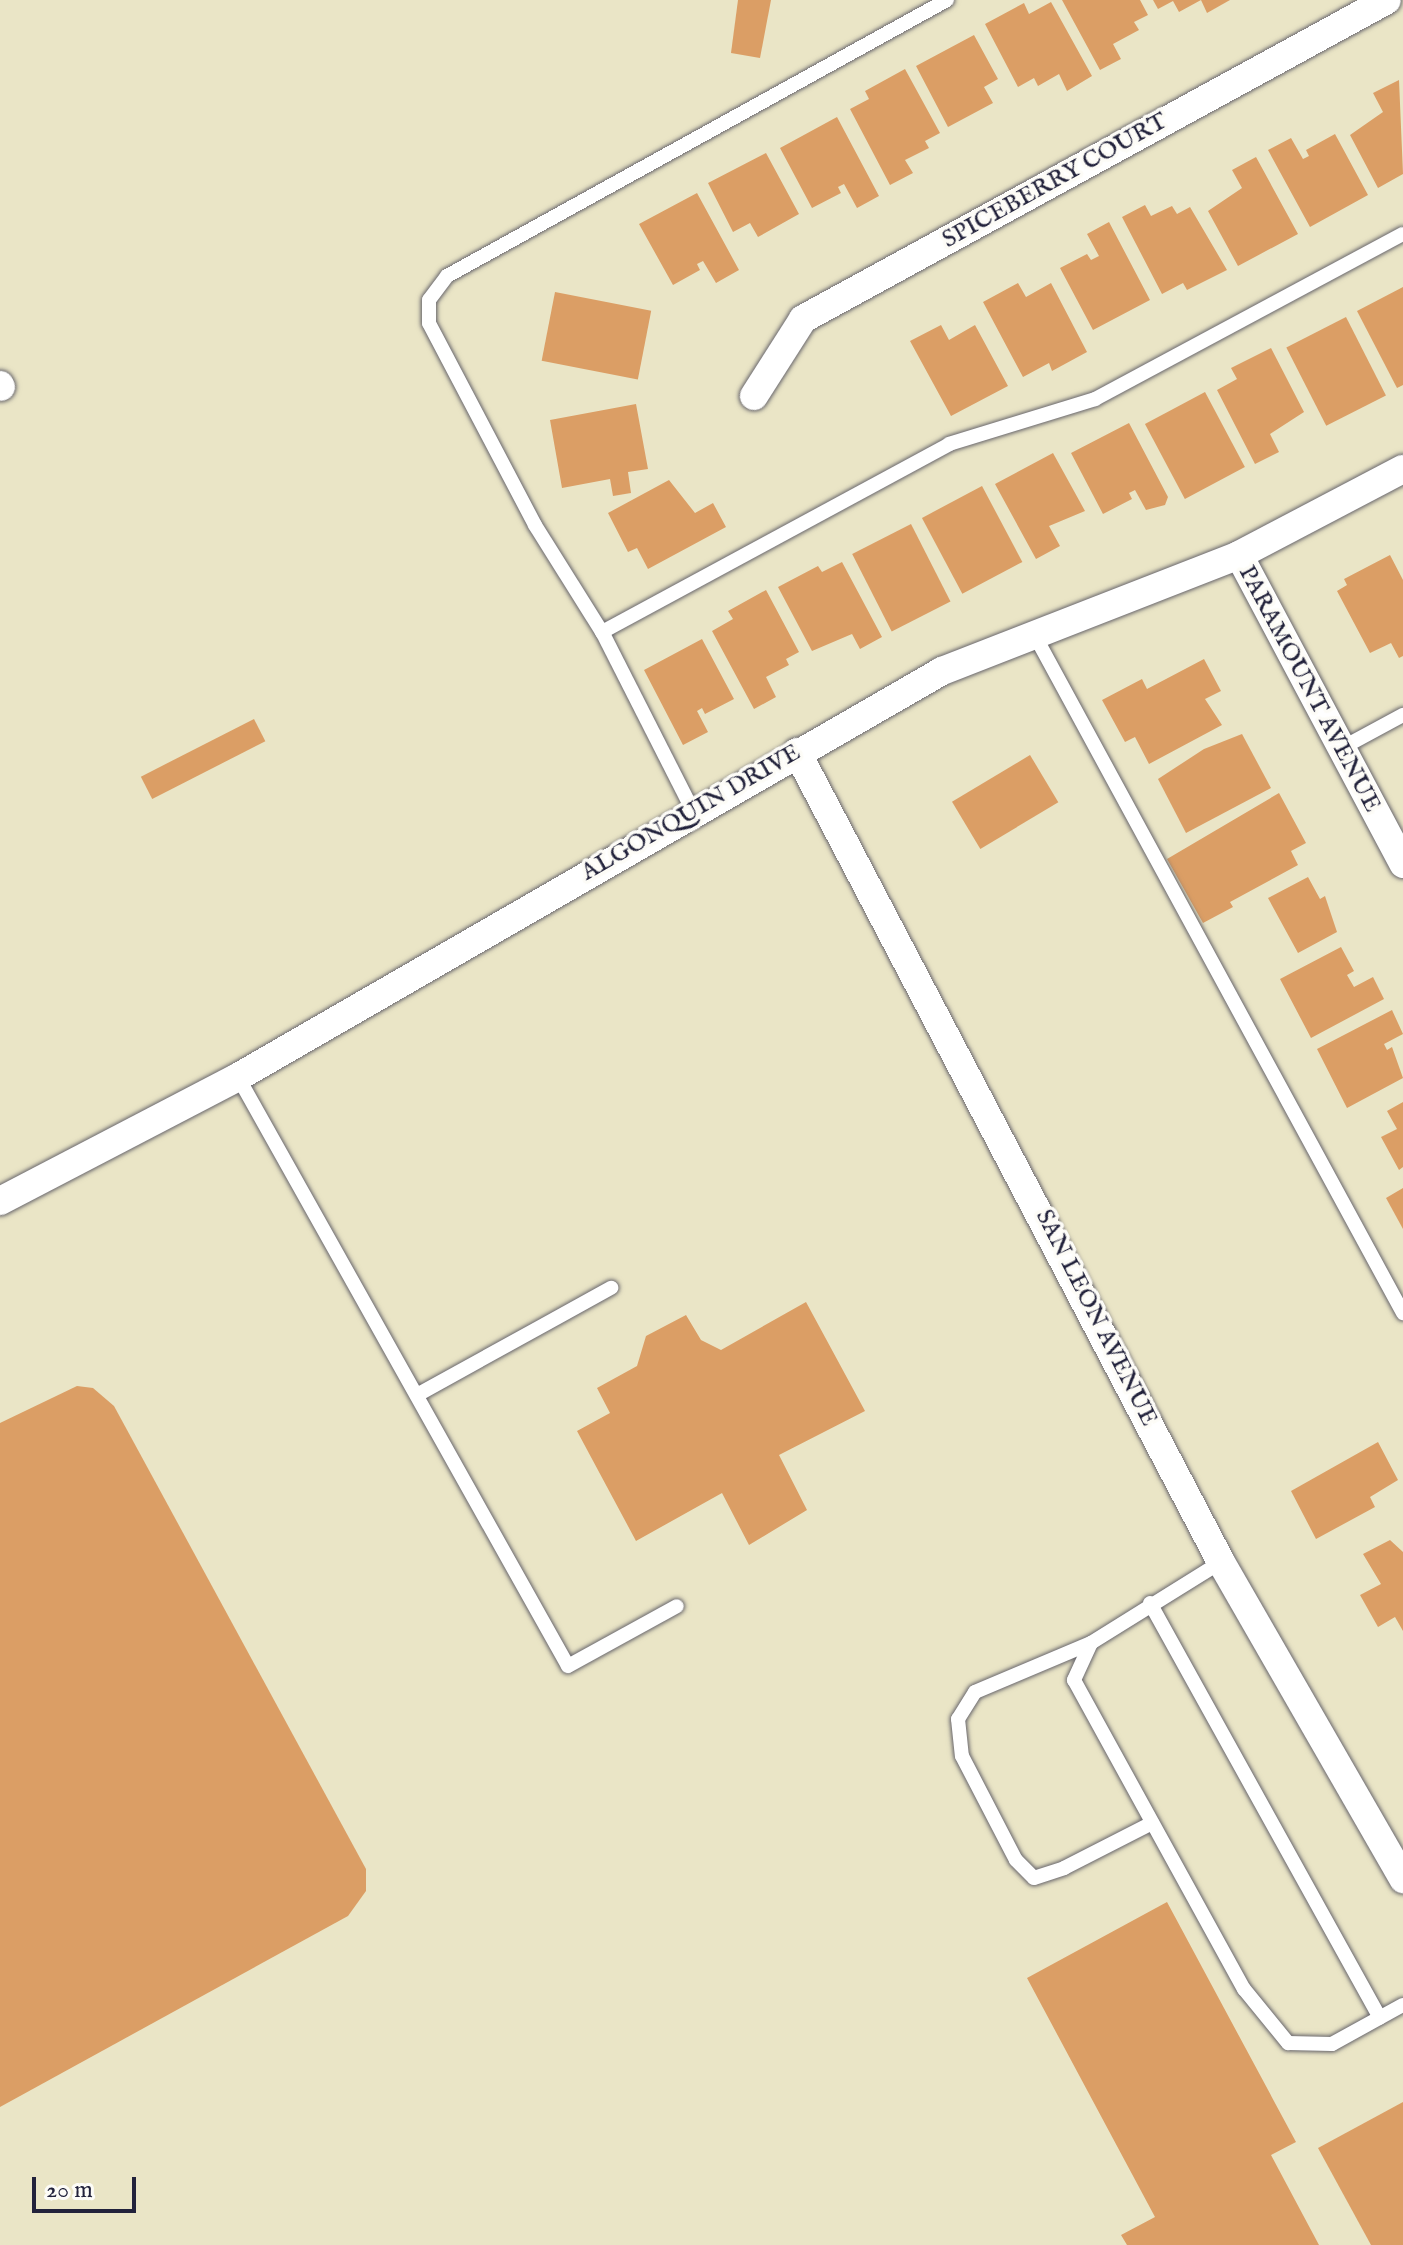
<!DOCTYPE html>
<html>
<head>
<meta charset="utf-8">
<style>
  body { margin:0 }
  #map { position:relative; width:1403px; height:2245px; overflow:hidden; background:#eae5c6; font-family:"IM FELL English",serif }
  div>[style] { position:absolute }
  .building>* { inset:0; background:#db9e65; transform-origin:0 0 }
  .roads { filter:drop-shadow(0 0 2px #68666c) drop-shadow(0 0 2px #68666c) }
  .service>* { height:14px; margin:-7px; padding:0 7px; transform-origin:7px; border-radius:7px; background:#fff }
  .minor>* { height:28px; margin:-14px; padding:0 14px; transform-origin:14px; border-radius:14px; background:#fff }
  span { translate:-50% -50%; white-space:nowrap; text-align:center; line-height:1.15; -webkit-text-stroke:7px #fdfcf7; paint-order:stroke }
  .street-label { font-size:24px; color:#22223b }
  .scale { position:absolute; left:32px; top:2177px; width:104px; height:36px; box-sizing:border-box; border:4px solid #22223b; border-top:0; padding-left:10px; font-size:24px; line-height:28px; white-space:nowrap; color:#22223b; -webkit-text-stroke:6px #fdfcf7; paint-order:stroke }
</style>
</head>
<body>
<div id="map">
  <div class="building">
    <i style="clip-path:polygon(738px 0,771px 0,760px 58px,731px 53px)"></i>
    <i style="clip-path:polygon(1062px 0,1140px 0,1148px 15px,1134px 22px,1139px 30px,1113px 44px,1121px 59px,1100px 70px)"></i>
    <i style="clip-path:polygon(1153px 0,1201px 0,1179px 12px,1173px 1px,1158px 9px)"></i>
    <i style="clip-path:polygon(1201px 0,1230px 0,1207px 13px)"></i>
    <i style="clip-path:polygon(1051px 2px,1092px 76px,1067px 91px,1059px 74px,1038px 86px,1034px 78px,1018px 87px,985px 24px,1024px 3px,1029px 14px)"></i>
    <i style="clip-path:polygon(974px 35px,998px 79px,984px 87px,993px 103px,948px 127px,916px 66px)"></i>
    <i style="clip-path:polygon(905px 69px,940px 133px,925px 141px,929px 148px,905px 160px,913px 173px,890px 185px,850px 109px,869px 99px,865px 91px)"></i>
    <i style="clip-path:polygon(1399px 80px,1403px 174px,1378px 188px,1350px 135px,1383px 112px,1373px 93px)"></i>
    <i style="clip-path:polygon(837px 117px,879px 196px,857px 208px,844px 184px,838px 187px,841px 193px,812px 208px,780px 148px)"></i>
    <i style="clip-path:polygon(1335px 134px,1368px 195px,1310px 227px,1268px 150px,1291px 138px,1303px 159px,1309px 156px,1306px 150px)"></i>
    <i style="clip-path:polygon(766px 153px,799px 214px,758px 237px,750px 223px,733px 232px,708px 183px)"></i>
    <i style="clip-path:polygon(1256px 157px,1298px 234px,1238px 266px,1208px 211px,1242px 188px,1232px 170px)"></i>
    <i style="clip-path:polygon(697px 193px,739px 270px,716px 283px,703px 261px,697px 264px,700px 270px,673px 285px,639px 224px)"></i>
    <i style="clip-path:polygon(1145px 205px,1151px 216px,1172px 206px,1177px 214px,1190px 207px,1227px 270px,1187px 290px,1183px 283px,1162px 294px,1122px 217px)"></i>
    <i style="clip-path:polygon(1109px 222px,1150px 300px,1093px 330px,1060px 268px,1087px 254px,1091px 260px,1099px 256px,1087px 234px)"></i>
    <i style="clip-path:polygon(1018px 283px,1026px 297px,1051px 283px,1087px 352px,1052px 371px,1049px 363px,1023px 377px,983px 302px)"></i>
    <i style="clip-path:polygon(1403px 287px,1403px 385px,1397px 388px,1357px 311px)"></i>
    <i style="left:555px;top:292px;width:98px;height:70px;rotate:11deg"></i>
    <i style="left:1346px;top:317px;width:88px;height:67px;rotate:63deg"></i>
    <i style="clip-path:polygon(941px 325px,949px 340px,975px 325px,1008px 386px,951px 416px,910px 341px)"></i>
    <i style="clip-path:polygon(1271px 348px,1304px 412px,1270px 434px,1279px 452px,1255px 464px,1217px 390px,1237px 379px,1231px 368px)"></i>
    <i style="left:1205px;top:392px;width:85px;height:68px;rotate:62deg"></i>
    <i style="clip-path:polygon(636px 404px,648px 469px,628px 472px,631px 493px,613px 496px,610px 479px,562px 488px,550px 420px)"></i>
    <i style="clip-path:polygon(1129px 423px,1168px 497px,1165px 505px,1146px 510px,1135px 490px,1129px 493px,1132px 499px,1103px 514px,1071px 453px)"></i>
    <i style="clip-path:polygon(1053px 453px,1085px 511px,1049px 526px,1060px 546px,1036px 559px,995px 484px)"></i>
    <i style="clip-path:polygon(669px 480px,695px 513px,713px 503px,726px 527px,648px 569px,637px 548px,628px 552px,608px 513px)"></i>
    <i style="left:982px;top:486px;width:86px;height:68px;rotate:62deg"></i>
    <i style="left:911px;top:524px;width:87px;height:66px;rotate:63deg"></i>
    <i style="clip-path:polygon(1390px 555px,1403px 580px,1403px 656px,1399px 658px,1391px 643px,1370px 653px,1337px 591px,1347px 585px,1344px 579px)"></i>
    <i style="clip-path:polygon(842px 562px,882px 637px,860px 649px,852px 634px,812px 651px,778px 587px,818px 566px,822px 572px)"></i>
    <i style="clip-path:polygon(766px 590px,799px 652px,786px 659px,789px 665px,766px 677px,776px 697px,754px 709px,712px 631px,733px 619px,728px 611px)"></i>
    <i style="clip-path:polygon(702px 639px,734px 699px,705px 714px,702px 708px,697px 711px,708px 732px,683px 745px,644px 670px)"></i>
    <i style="clip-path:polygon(1204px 659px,1221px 691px,1205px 699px,1222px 725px,1149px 764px,1135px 737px,1125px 742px,1102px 700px,1142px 679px,1147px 689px)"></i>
    <i style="left:254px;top:719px;width:25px;height:127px;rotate:63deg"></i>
    <i style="clip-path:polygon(1242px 734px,1271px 788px,1186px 833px,1158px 779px,1204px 749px)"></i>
    <i style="left:1030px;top:755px;width:55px;height:91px;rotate:59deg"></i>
    <i style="clip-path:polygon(1279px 793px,1306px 843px,1291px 851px,1298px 865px,1230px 902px,1233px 907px,1203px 923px,1167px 859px)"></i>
    <i style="clip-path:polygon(1308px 877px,1320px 899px,1325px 896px,1337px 932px,1298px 953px,1268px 898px)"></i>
    <i style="clip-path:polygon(1341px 947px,1354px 971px,1347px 975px,1354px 987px,1373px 977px,1384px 999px,1311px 1038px,1280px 979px)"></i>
    <i style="clip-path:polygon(1392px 1010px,1403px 1034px,1384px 1044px,1387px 1050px,1392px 1047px,1403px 1078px,1347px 1108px,1317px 1049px)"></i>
    <i style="clip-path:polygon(1403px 1102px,1403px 1167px,1399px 1170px,1381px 1137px,1397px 1129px,1387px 1111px)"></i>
    <i style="clip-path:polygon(1403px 1188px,1403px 1229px,1386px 1198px)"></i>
    <i style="clip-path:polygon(806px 1302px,865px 1411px,779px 1455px,807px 1510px,749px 1545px,722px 1493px,636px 1541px,577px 1431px,610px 1413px,597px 1388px,637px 1366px,646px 1336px,686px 1315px,701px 1340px,721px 1350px)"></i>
    <i style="clip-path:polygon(77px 1386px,93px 1388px,114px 1406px,366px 1869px,366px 1891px,348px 1916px,0 2107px,0 1423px)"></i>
    <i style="clip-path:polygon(1378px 1442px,1398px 1480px,1370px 1497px,1375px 1507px,1316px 1539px,1291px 1491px)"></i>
    <i style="clip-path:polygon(1390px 1540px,1403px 1552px,1403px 1631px,1395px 1617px,1378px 1627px,1360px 1595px,1381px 1584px,1363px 1554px)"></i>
    <i style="clip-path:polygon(1167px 1902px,1296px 2142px,1271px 2155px,1319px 2245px,1127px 2245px,1121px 2235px,1155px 2217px,1027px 1978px)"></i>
    <i style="clip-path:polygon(1403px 2102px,1403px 2245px,1371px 2245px,1318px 2148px)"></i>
  </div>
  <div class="roads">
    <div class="service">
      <i style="left:602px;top:632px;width:395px;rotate:-28.4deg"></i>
      <i style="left:949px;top:444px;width:153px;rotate:-17.1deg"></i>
      <i style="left:1095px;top:399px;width:349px;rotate:-28.2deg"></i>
      <i style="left:1034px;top:634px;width:773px;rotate:61.48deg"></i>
      <i style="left:1340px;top:749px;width:72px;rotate:-28.4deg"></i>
      <i style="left:693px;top:811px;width:201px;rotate:-116.9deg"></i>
      <i style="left:602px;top:632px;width:126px;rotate:-122.1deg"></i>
      <i style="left:535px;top:525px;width:228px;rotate:-117.7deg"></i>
      <i style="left:429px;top:323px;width:23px;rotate:-90deg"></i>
      <i style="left:429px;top:300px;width:30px;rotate:-53deg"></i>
      <i style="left:447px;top:276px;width:571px;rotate:-28.9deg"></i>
      <i style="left:238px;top:1077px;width:675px;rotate:60.74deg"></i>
      <i style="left:568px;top:1666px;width:124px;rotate:-28.8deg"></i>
      <i style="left:417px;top:1395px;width:222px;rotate:-28.9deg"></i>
      <i style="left:1221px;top:1562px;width:153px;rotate:148.1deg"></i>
      <i style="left:1091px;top:1643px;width:41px;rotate:114.7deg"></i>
      <i style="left:1074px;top:1680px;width:353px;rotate:61.2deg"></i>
      <i style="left:1244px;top:1989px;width:70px;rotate:50.8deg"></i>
      <i style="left:1288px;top:2043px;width:44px;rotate:1.3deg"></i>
      <i style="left:1332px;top:2044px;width:81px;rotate:-28.8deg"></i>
      <i style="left:1150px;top:1603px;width:474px;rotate:61deg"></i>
      <i style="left:1091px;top:1643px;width:126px;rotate:157.1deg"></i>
      <i style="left:975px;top:1692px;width:32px;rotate:122deg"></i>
      <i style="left:958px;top:1719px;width:37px;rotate:84deg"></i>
      <i style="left:962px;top:1756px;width:117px;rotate:62.6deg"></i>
      <i style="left:1016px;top:1860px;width:25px;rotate:45deg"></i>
      <i style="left:1034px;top:1878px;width:32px;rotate:-18deg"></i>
      <i style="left:1064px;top:1868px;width:99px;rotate:-27.1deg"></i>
    </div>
    <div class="minor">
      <i style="left:0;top:385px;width:2px;rotate:63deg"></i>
      <i style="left:754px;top:396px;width:91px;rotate:-57.5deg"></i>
      <i style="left:803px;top:319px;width:665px;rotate:-28.64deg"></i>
      <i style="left:1239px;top:555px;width:350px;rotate:62deg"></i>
      <i style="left:797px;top:752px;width:914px;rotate:62.37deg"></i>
      <i style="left:1221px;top:1562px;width:366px;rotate:60.1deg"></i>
      <i style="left:0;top:1201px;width:268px;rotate:-27.5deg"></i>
      <i style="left:238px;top:1077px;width:813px;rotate:-29.97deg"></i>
      <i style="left:942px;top:671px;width:319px;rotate:-21.3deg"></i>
      <i style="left:1239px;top:555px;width:185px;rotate:-27.7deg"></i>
    </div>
  </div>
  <div class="street-label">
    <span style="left:1055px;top:181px;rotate:-29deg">SPICEBERRY COURT</span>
    <span style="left:1309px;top:689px;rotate:62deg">PARAMOUNT AVENUE</span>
    <span style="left:691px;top:813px;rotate:-30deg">ALGONQUIN DRIVE</span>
    <span style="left:1096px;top:1318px;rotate:63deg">SAN LEON AVENUE</span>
  </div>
  <div class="scale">20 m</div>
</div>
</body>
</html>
